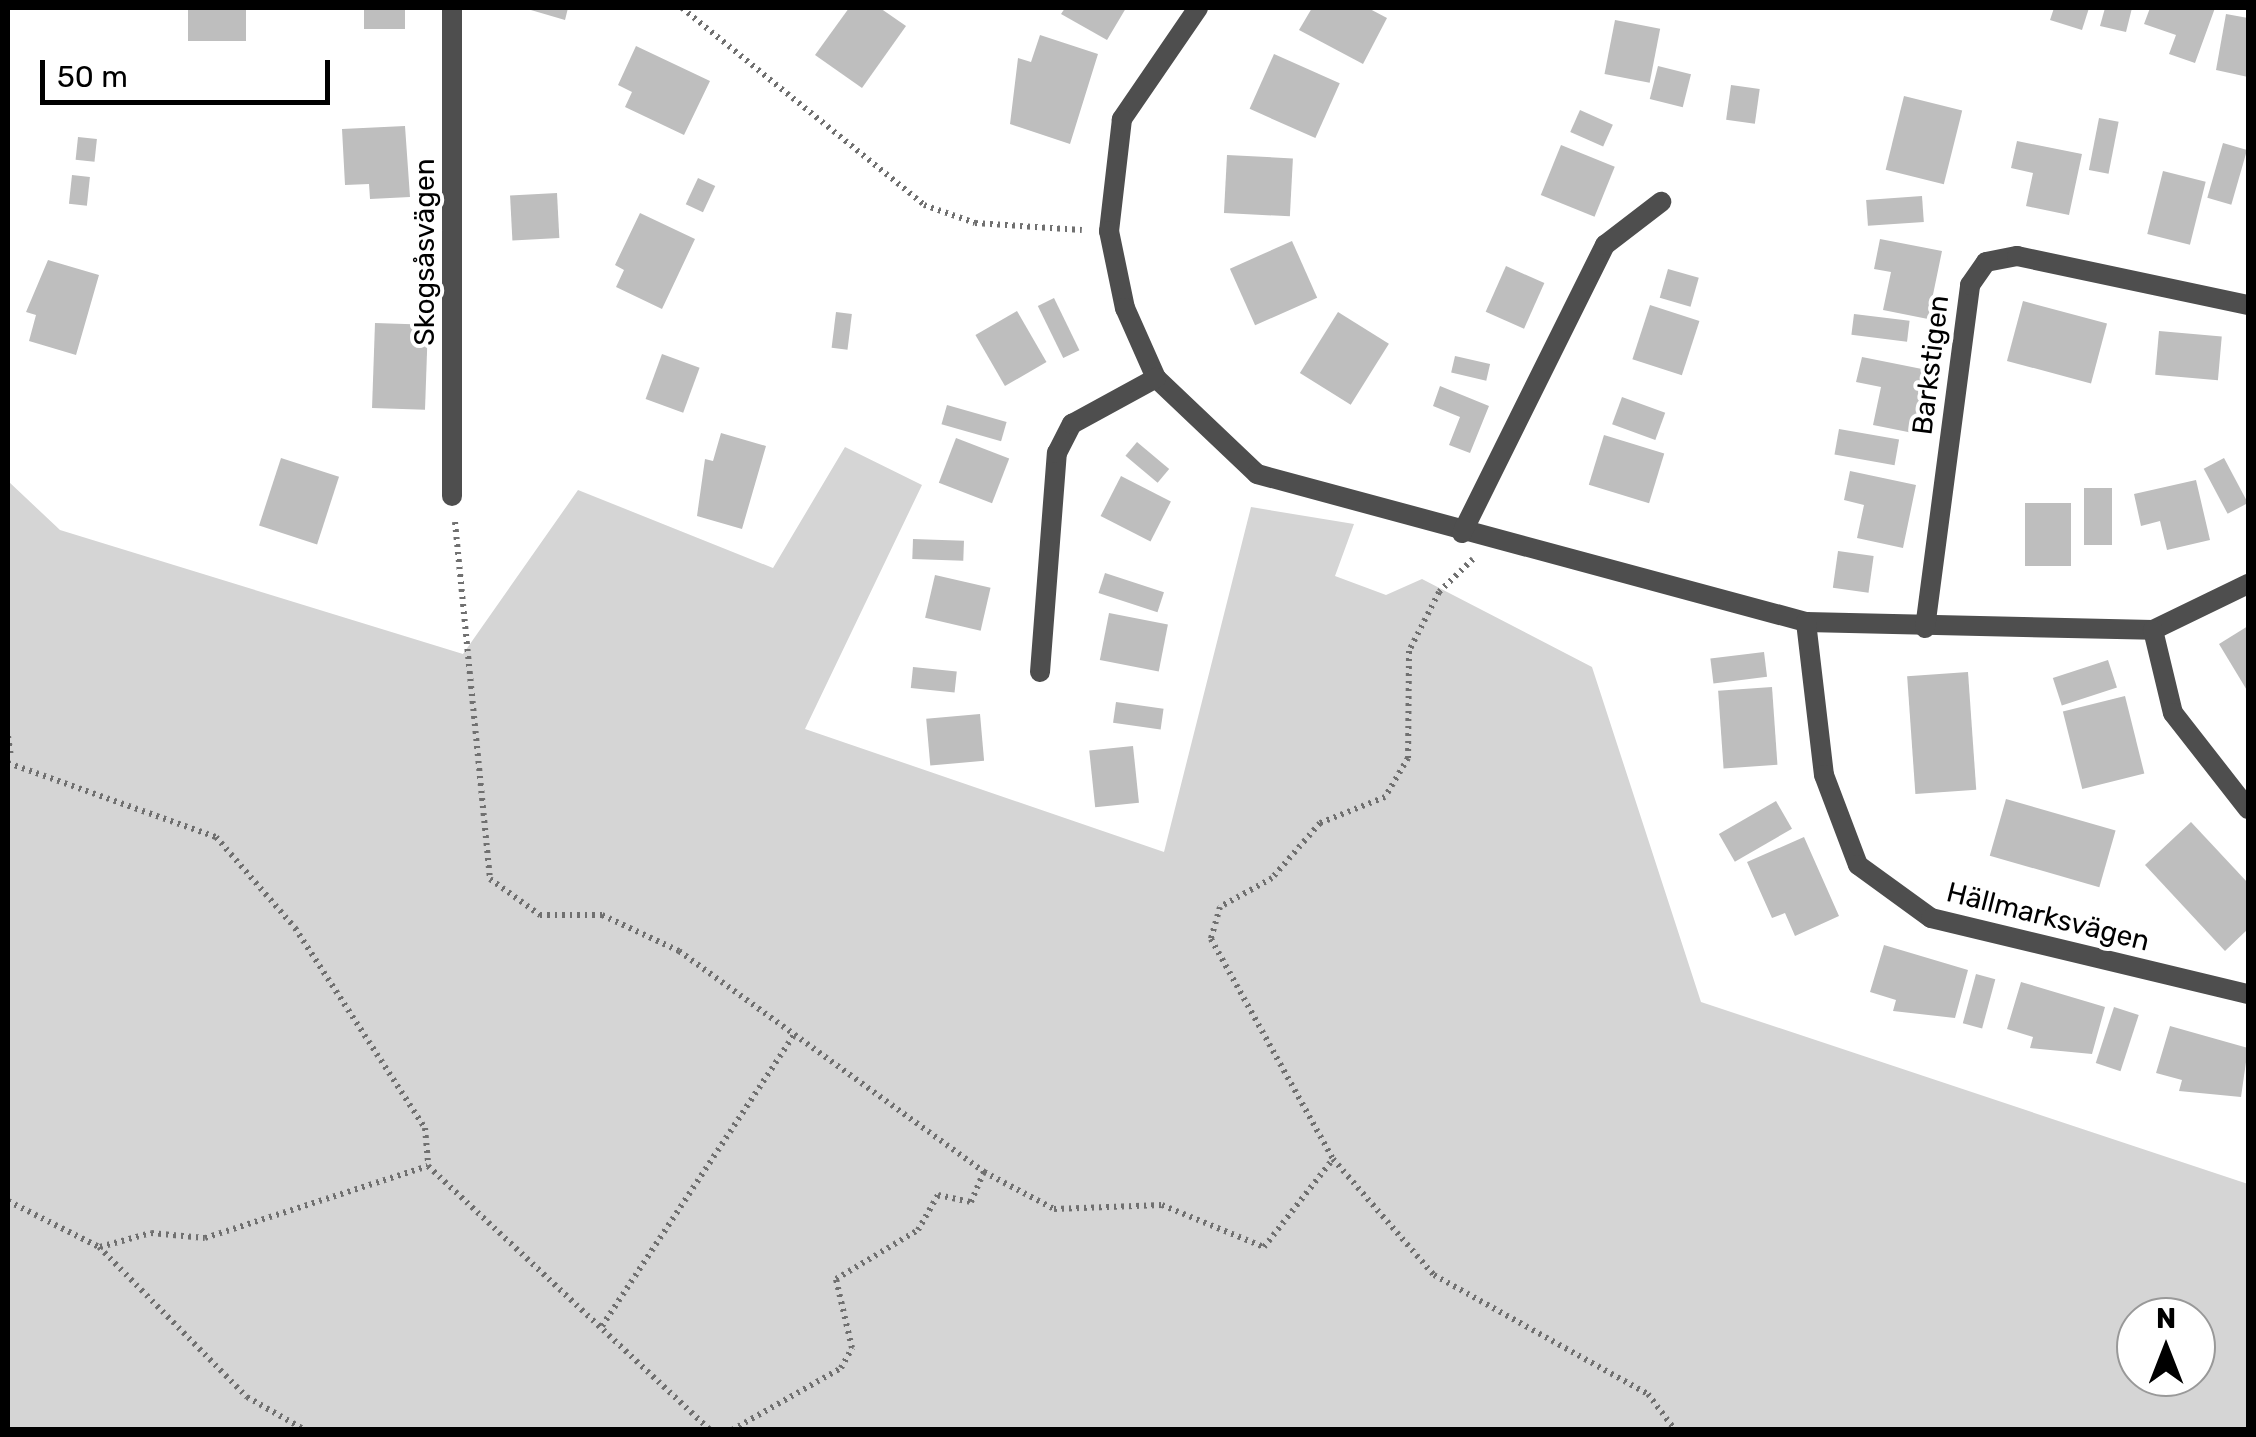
<!DOCTYPE html>
<html>
<head>
<meta charset="utf-8">
<style>
  body { margin:0 }
  #map { position:relative; width:2256px; height:1437px; overflow:hidden; background:#fff; font-family:Rubik,sans-serif }
  div>[style] { position:absolute }
  .green>* { inset:0; background:#d5d5d5 }
  .building>* { inset:0; background:#bebebe; transform-origin:0 0 }
  .path>* { height:6px; margin-top:-3px; transform-origin:0; background:repeating-linear-gradient(90deg,#707070 0 2.5px,transparent 0 7.5px) }
  .street>* { height:20px; margin:-10px; padding:0 10px; transform-origin:10px; border-radius:10px; background:#4e4e4e }
  span { translate:-50% -50%; white-space:nowrap; text-align:center; line-height:1.15; -webkit-text-stroke:8px #fff; paint-order:stroke }
  .street-label { font-size:28px; color:#000 }
  .frame { position:absolute; inset:0; border:10px solid #000; pointer-events:none }
  .north { position:absolute; left:2116px; top:1297px; width:100px; height:100px; box-sizing:border-box; background:#fff; border:2px solid #999; border-radius:50%; rotate:0deg; font-size:28px; font-weight:700; line-height:40px; text-align:center; color:#000 }
  .north::after { content:''; display:block; margin:auto; width:35px; height:45px; background:#000; clip-path:polygon(50% 0,100% 100%,50% 72%,0 100%) }
  .scale { position:absolute; left:40px; top:60px; width:290px; height:45px; box-sizing:border-box; border:5px solid #000; border-top:0; padding-left:12px; font-size:30px; line-height:35px; white-space:nowrap; color:#000; -webkit-text-stroke:8px #fff; paint-order:stroke }
</style>
</head>
<body>
<div id="map">
  <div class="green">
    <i style="clip-path:polygon(evenodd,845px 447px,922px 485px,805px 729px,1164px 852px,1251px 507px,1354px 524px,1335px 576px,1386px 595px,1422px 579px,1592px 667px,1701px 1002px,2248px 1184px,2248px 1429px,8px 1429px,8px 481px,60px 530px,463px 654px,578px 490px,773px 568px,845px 447px,2136px 1317px,2196px 1317px,2196px 1377px,2136px 1377px,2136px 1317px)"></i>
  </div>
  <div class="building">
    <i style="left:188px;top:8px;width:58px;height:33px"></i>
    <i style="left:364px;top:8px;width:41px;height:21px"></i>
    <i style="clip-path:polygon(524px 8px,568px 8px,565px 20px)"></i>
    <i style="clip-path:polygon(849px 8px,880px 8px,906px 26px,862px 88px,815px 55px)"></i>
    <i style="clip-path:polygon(1065px 8px,1126px 8px,1107px 40px,1061px 14px)"></i>
    <i style="clip-path:polygon(1312px 8px,1368px 8px,1387px 18px,1363px 64px,1299px 30px)"></i>
    <i style="clip-path:polygon(2054px 8px,2089px 8px,2082px 30px,2050px 20px)"></i>
    <i style="clip-path:polygon(2105px 8px,2132px 8px,2126px 32px,2100px 26px)"></i>
    <i style="clip-path:polygon(2150px 8px,2215px 8px,2195px 63px,2169px 54px,2176px 35px,2144px 24px)"></i>
    <i style="clip-path:polygon(2226px 14px,2248px 18px,2248px 77px,2216px 70px)"></i>
    <i style="left:1615px;top:20px;width:46px;height:55px;rotate:11deg"></i>
    <i style="clip-path:polygon(1040px 35px,1098px 54px,1070px 144px,1010px 124px,1018px 58px,1031px 62px)"></i>
    <i style="clip-path:polygon(636px 46px,710px 81px,684px 135px,625px 107px,632px 92px,618px 85px)"></i>
    <i style="left:1274px;top:54px;width:72px;height:60px;rotate:24deg"></i>
    <i style="left:1658px;top:66px;width:34px;height:34px;rotate:14deg"></i>
    <i style="left:1731px;top:85px;width:29px;height:35px;rotate:8deg"></i>
    <i style="left:1904px;top:96px;width:60px;height:76px;rotate:14deg"></i>
    <i style="left:1580px;top:110px;width:36px;height:24px;rotate:24deg"></i>
    <i style="left:2099px;top:118px;width:20px;height:53px;rotate:11deg"></i>
    <i style="clip-path:polygon(405px 126px,410px 197px,370px 199px,369px 184px,345px 185px,342px 129px)"></i>
    <i style="left:78px;top:137px;width:19px;height:23px;rotate:6deg"></i>
    <i style="clip-path:polygon(2017px 141px,2082px 154px,2069px 215px,2026px 206px,2033px 173px,2011px 168px)"></i>
    <i style="left:2223px;top:143px;width:25px;height:57px;rotate:16deg"></i>
    <i style="left:1561px;top:145px;width:58px;height:54px;rotate:22deg"></i>
    <i style="left:1227px;top:155px;width:66px;height:58px;rotate:3deg"></i>
    <i style="left:2163px;top:171px;width:44px;height:65px;rotate:14deg"></i>
    <i style="left:72px;top:175px;width:18px;height:29px;rotate:6deg"></i>
    <i style="left:698px;top:178px;width:19px;height:29px;rotate:25deg"></i>
    <i style="left:557px;top:193px;width:45px;height:47px;rotate:87deg"></i>
    <i style="left:1922px;top:196px;width:26px;height:56px;rotate:86deg"></i>
    <i style="clip-path:polygon(640px 213px,695px 239px,662px 309px,616px 287px,624px 270px,615px 265px)"></i>
    <i style="clip-path:polygon(1880px 239px,1942px 251px,1928px 319px,1883px 310px,1891px 272px,1874px 269px)"></i>
    <i style="left:1292px;top:241px;width:62px;height:68px;rotate:66deg"></i>
    <i style="clip-path:polygon(48px 260px,99px 275px,76px 355px,29px 341px,36px 315px,26px 312px)"></i>
    <i style="left:1506px;top:266px;width:42px;height:50px;rotate:24deg"></i>
    <i style="left:1668px;top:269px;width:32px;height:30px;rotate:16deg"></i>
    <i style="left:1054px;top:298px;width:58px;height:18px;rotate:64deg"></i>
    <i style="left:2023px;top:301px;width:87px;height:62px;rotate:15deg"></i>
    <i style="left:1650px;top:305px;width:52px;height:57px;rotate:18deg"></i>
    <i style="left:1017px;top:311px;width:59px;height:48px;rotate:60deg"></i>
    <i style="left:836px;top:312px;width:16px;height:36px;rotate:7deg"></i>
    <i style="left:1338px;top:312px;width:60px;height:72px;rotate:32deg"></i>
    <i style="left:1854px;top:314px;width:56px;height:21px;rotate:7deg"></i>
    <i style="left:375px;top:323px;width:53px;height:85px;rotate:2deg"></i>
    <i style="left:2159px;top:331px;width:63px;height:44px;rotate:5deg"></i>
    <i style="left:662px;top:354px;width:40px;height:48px;rotate:20deg"></i>
    <i style="left:1455px;top:356px;width:36px;height:17px;rotate:13deg"></i>
    <i style="clip-path:polygon(1862px 357px,1927px 370px,1913px 433px,1873px 425px,1881px 387px,1856px 382px)"></i>
    <i style="clip-path:polygon(1440px 386px,1489px 406px,1470px 453px,1449px 445px,1460px 417px,1433px 406px)"></i>
    <i style="left:1622px;top:397px;width:46px;height:29px;rotate:20deg"></i>
    <i style="left:947px;top:405px;width:62px;height:20px;rotate:16deg"></i>
    <i style="left:1839px;top:429px;width:61px;height:26px;rotate:10deg"></i>
    <i style="clip-path:polygon(721px 433px,766px 446px,742px 529px,697px 516px,705px 459px,713px 461px)"></i>
    <i style="left:1604px;top:435px;width:63px;height:52px;rotate:17deg"></i>
    <i style="left:956px;top:438px;width:57px;height:48px;rotate:21deg"></i>
    <i style="left:1137px;top:442px;width:42px;height:18px;rotate:40deg"></i>
    <i style="left:281px;top:458px;width:61px;height:71px;rotate:18deg"></i>
    <i style="left:2224px;top:458px;width:51px;height:23px;rotate:62deg"></i>
    <i style="clip-path:polygon(1850px 471px,1916px 485px,1903px 548px,1857px 538px,1864px 505px,1844px 500px)"></i>
    <i style="left:1121px;top:476px;width:56px;height:45px;rotate:27deg"></i>
    <i style="clip-path:polygon(2196px 480px,2210px 540px,2167px 550px,2160px 521px,2141px 526px,2134px 494px)"></i>
    <i style="left:2084px;top:488px;width:28px;height:57px"></i>
    <i style="left:2025px;top:503px;width:46px;height:63px"></i>
    <i style="left:913px;top:539px;width:51px;height:20px;rotate:2deg"></i>
    <i style="left:1838px;top:551px;width:36px;height:37px;rotate:8deg"></i>
    <i style="left:1105px;top:573px;width:62px;height:21px;rotate:18deg"></i>
    <i style="left:935px;top:575px;width:57px;height:44px;rotate:13deg"></i>
    <i style="left:1109px;top:613px;width:60px;height:48px;rotate:11deg"></i>
    <i style="clip-path:polygon(2248px 626px,2248px 692px,2219px 644px)"></i>
    <i style="left:1764px;top:652px;width:25px;height:54px;rotate:83deg"></i>
    <i style="left:2108px;top:660px;width:29px;height:58px;rotate:72deg"></i>
    <i style="left:913px;top:667px;width:44px;height:21px;rotate:6deg"></i>
    <i style="left:1968px;top:672px;width:118px;height:61px;rotate:86deg"></i>
    <i style="left:1772px;top:687px;width:78px;height:54px;rotate:86deg"></i>
    <i style="left:2125px;top:696px;width:80px;height:64px;rotate:76deg"></i>
    <i style="left:1116px;top:702px;width:48px;height:21px;rotate:8deg"></i>
    <i style="left:980px;top:714px;width:47px;height:54px;rotate:85deg"></i>
    <i style="left:1133px;top:746px;width:57px;height:44px;rotate:84deg"></i>
    <i style="left:2006px;top:799px;width:114px;height:59px;rotate:16deg"></i>
    <i style="left:1776px;top:801px;width:32px;height:66px;rotate:60deg"></i>
    <i style="clip-path:polygon(2191px 822px,2248px 883px,2248px 929px,2225px 951px,2145px 865px)"></i>
    <i style="clip-path:polygon(1804px 837px,1839px 916px,1795px 936px,1785px 913px,1772px 918px,1747px 862px)"></i>
    <i style="clip-path:polygon(1884px 945px,1968px 970px,1955px 1018px,1893px 1011px,1896px 1000px,1870px 992px)"></i>
    <i style="left:1976px;top:974px;width:20px;height:51px;rotate:15deg"></i>
    <i style="clip-path:polygon(2021px 982px,2105px 1007px,2092px 1054px,2030px 1048px,2033px 1037px,2007px 1029px)"></i>
    <i style="left:2114px;top:1007px;width:26px;height:59px;rotate:18deg"></i>
    <i style="clip-path:polygon(2170px 1026px,2248px 1048px,2241px 1097px,2179px 1091px,2182px 1080px,2156px 1073px)"></i>
  </div>
  <div class="path">
    <i style="left:682px;top:8px;width:312px;rotate:39.1deg"></i>
    <i style="left:924px;top:205px;width:54px;rotate:19.4deg"></i>
    <i style="left:975px;top:223px;width:107px;rotate:3.7deg"></i>
    <i style="left:455px;top:522px;width:359px;rotate:84.4deg"></i>
    <i style="left:490px;top:879px;width:62px;rotate:35.8deg"></i>
    <i style="left:540px;top:915px;width:62px"></i>
    <i style="left:602px;top:915px;width:85px;rotate:25.1deg"></i>
    <i style="left:679px;top:951px;width:377px;rotate:35.9deg"></i>
    <i style="left:1473px;top:559px;width:47px;rotate:135.9deg"></i>
    <i style="left:1439px;top:592px;width:66px;rotate:117deg"></i>
    <i style="left:1409px;top:651px;width:107px;rotate:90.5deg"></i>
    <i style="left:1408px;top:758px;width:45px;rotate:120.5deg"></i>
    <i style="left:1385px;top:797px;width:70px;rotate:158.2deg"></i>
    <i style="left:1320px;top:823px;width:73px;rotate:131.1deg"></i>
    <i style="left:1272px;top:878px;width:60px;rotate:150.9deg"></i>
    <i style="left:1220px;top:907px;width:33px;rotate:106deg"></i>
    <i style="left:1211px;top:939px;width:252px;rotate:61deg"></i>
    <i style="left:1333px;top:1159px;width:154px;rotate:49deg"></i>
    <i style="left:1434px;top:1275px;width:245px;rotate:29.1deg"></i>
    <i style="left:1648px;top:1394px;width:45px;rotate:53.1deg"></i>
    <i style="left:8px;top:736px;width:22px;rotate:82deg"></i>
    <i style="left:8px;top:763px;width:221px;rotate:19.6deg"></i>
    <i style="left:216px;top:837px;width:121px;rotate:49deg"></i>
    <i style="left:295px;top:928px;width:239px;rotate:57deg"></i>
    <i style="left:425px;top:1128px;width:38px;rotate:85deg"></i>
    <i style="left:428px;top:1166px;width:386px;rotate:43.1deg"></i>
    <i style="left:8px;top:1201px;width:102px;rotate:26.8deg"></i>
    <i style="left:99px;top:1247px;width:211px;rotate:45.4deg"></i>
    <i style="left:247px;top:1397px;width:67px;rotate:29.6deg"></i>
    <i style="left:100px;top:1247px;width:53px;rotate:-15.4deg"></i>
    <i style="left:151px;top:1233px;width:54px;rotate:5.3deg"></i>
    <i style="left:205px;top:1238px;width:234px;rotate:-17.9deg"></i>
    <i style="left:602px;top:1326px;width:351px;rotate:-56.6deg"></i>
    <i style="left:732px;top:1430px;width:125px;rotate:-29.6deg"></i>
    <i style="left:841px;top:1368px;width:23px;rotate:-61deg"></i>
    <i style="left:852px;top:1348px;width:71px;rotate:-103.1deg"></i>
    <i style="left:836px;top:1279px;width:96px;rotate:-30.9deg"></i>
    <i style="left:918px;top:1230px;width:40px;rotate:-60.3deg"></i>
    <i style="left:938px;top:1195px;width:34px;rotate:12deg"></i>
    <i style="left:971px;top:1202px;width:33px;rotate:-67deg"></i>
    <i style="left:984px;top:1172px;width:79px;rotate:27.9deg"></i>
    <i style="left:1054px;top:1209px;width:108px;rotate:-2.1deg"></i>
    <i style="left:1162px;top:1205px;width:110px;rotate:22.4deg"></i>
    <i style="left:1264px;top:1247px;width:112px;rotate:-51.9deg"></i>
  </div>
  <div class="street">
    <i style="left:452px;top:8px;width:488px;rotate:90deg"></i>
    <i style="left:1198px;top:8px;width:135px;rotate:124.4deg"></i>
    <i style="left:1122px;top:119px;width:113px;rotate:96.6deg"></i>
    <i style="left:1109px;top:231px;width:79px;rotate:78.3deg"></i>
    <i style="left:1125px;top:308px;width:77px;rotate:66.1deg"></i>
    <i style="left:1156px;top:378px;width:139px;rotate:43.5deg"></i>
    <i style="left:1257px;top:474px;width:569px;rotate:15.09deg"></i>
    <i style="left:1806px;top:622px;width:347px;rotate:1.3deg"></i>
    <i style="left:2153px;top:630px;width:106px;rotate:-25.8deg"></i>
    <i style="left:1462px;top:533px;width:322px;rotate:-63.6deg"></i>
    <i style="left:1605px;top:245px;width:71px;rotate:-37.5deg"></i>
    <i style="left:1806px;top:622px;width:154px;rotate:83.3deg"></i>
    <i style="left:1824px;top:775px;width:96px;rotate:69.3deg"></i>
    <i style="left:1858px;top:865px;width:90px;rotate:36deg"></i>
    <i style="left:1931px;top:918px;width:326px;rotate:13.5deg"></i>
    <i style="left:1925px;top:628px;width:346px;rotate:-82.5deg"></i>
    <i style="left:1970px;top:285px;width:28px;rotate:-55deg"></i>
    <i style="left:1986px;top:262px;width:32px;rotate:-11deg"></i>
    <i style="left:2017px;top:256px;width:236px;rotate:12deg"></i>
    <i style="left:2153px;top:630px;width:85px;rotate:76.5deg"></i>
    <i style="left:2173px;top:713px;width:122px;rotate:52deg"></i>
    <i style="left:1040px;top:672px;width:220px;rotate:-85.6deg"></i>
    <i style="left:1057px;top:453px;width:33px;rotate:-63deg"></i>
    <i style="left:1072px;top:424px;width:96px;rotate:-28.7deg"></i>
  </div>
  <div class="street-label">
    <span style="left:425px;top:252px;rotate:-90deg">Skogsåsvägen</span>
    <span style="left:1931px;top:365px;rotate:-83deg">Barkstigen</span>
    <span style="left:2048px;top:917px;rotate:14deg">Hällmarksvägen</span>
  </div>
  <div class="frame"></div>
  <div class="north">N</div>
  <div class="scale">50 m</div>
</div>
</body>
</html>
